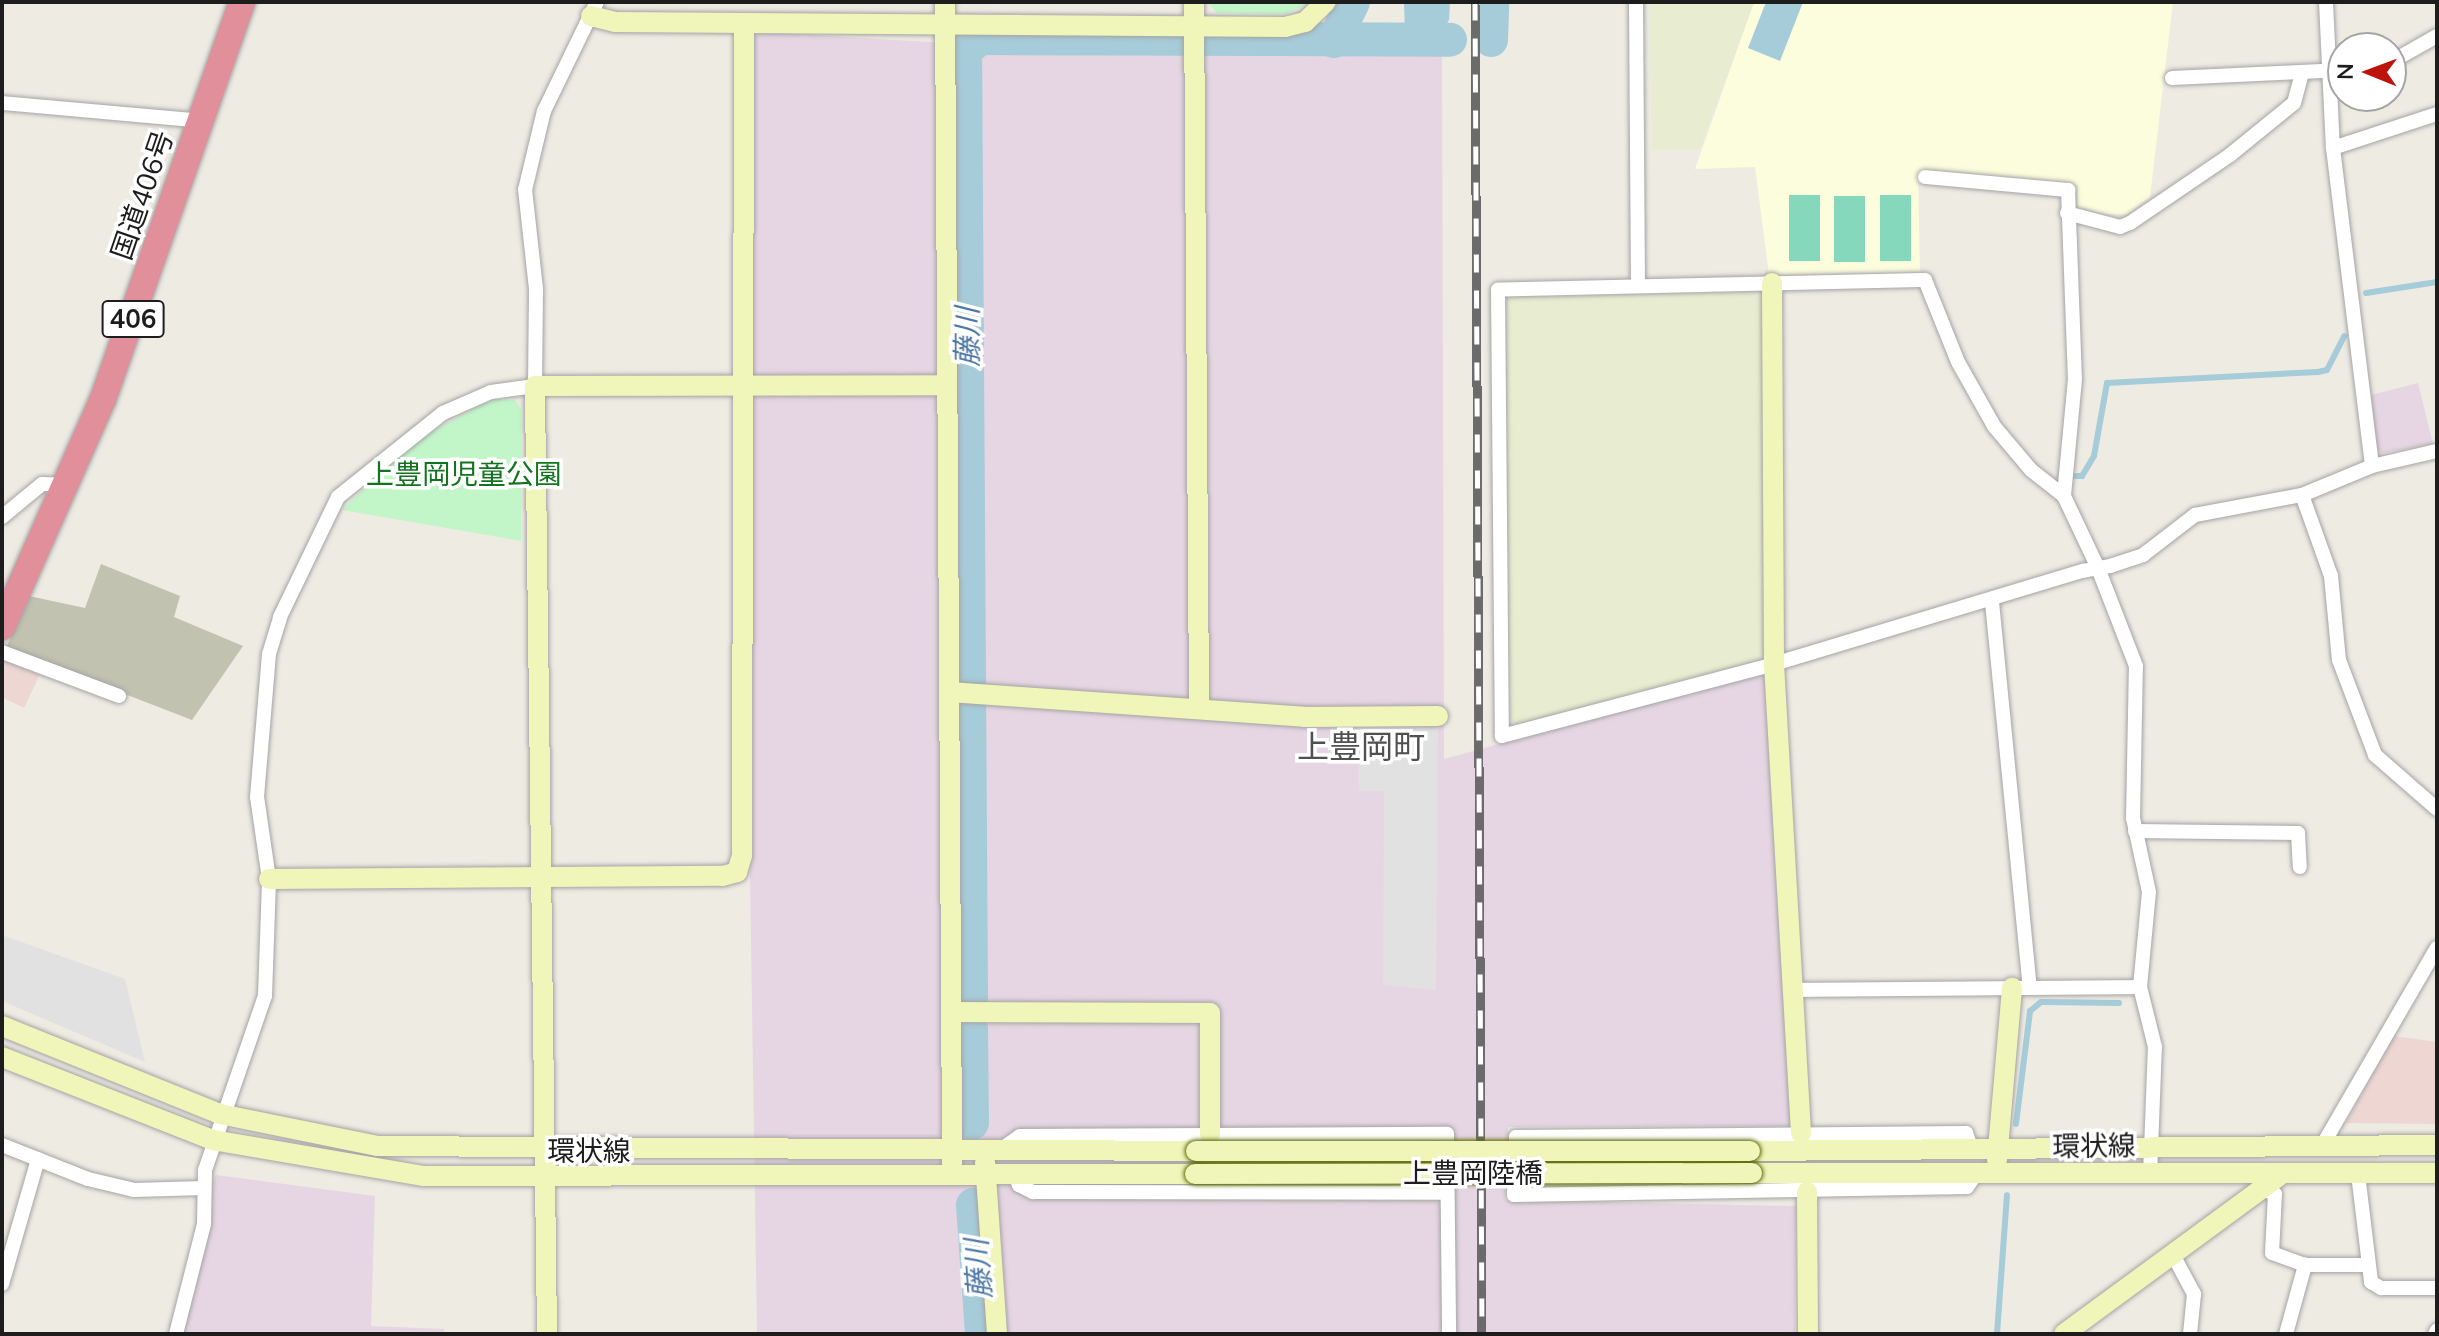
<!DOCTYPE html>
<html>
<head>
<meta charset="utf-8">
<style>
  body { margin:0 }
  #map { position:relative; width:2439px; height:1336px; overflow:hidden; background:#eeebe3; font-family:Mulish,"Noto Sans JP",sans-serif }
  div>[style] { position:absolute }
  .commercial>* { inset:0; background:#eed6d3 }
  .industrial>* { inset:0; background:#e6d6e3 }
  .education>* { inset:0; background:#fcfddd }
  .construction>* { inset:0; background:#c1c2b0 }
  .farmland>* { inset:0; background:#e8ecd0 }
  .park>* { inset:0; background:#c2f6c9 }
  .pitch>* { inset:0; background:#86d8bc; transform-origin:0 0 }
  .parking>* { inset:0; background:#e1e1e1 }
  .water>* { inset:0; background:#a6cbd9 }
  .stream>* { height:6px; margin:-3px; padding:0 3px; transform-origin:3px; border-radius:3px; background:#a6cbd9 }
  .river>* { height:34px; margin:-17px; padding:0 17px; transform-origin:17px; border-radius:17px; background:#a6cbd9 }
  .roads { filter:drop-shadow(0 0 2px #a4a4a4) drop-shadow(0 0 2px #a4a4a4) }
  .street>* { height:14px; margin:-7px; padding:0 7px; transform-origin:7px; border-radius:7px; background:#fff }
  .secondary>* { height:20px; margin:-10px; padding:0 10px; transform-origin:10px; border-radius:10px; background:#f0f5ba }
  .highway>* { height:26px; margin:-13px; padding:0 13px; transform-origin:13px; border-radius:13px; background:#e18f9b }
  .rail>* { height:9px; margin-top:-4.5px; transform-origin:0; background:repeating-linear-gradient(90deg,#fff 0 18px,#6b6b6b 0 36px); box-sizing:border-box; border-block:2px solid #6b6b6b }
  .bridges { filter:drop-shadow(0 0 2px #5e6d0b) drop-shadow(0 0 2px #5e6d0b) }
  .secondary-bridge>* { height:20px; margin:-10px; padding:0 10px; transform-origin:10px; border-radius:10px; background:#f0f5ba }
  span { translate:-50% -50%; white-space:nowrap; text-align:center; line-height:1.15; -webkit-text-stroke:7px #fff; paint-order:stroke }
  .shield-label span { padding:2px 6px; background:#fff; border:2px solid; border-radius:6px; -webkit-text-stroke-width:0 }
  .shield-label { font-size:26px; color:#1d1d1d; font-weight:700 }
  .street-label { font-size:28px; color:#1d1d1d }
  .park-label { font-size:28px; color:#12741e }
  .water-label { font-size:30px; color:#4f78a7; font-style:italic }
  .quarter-label { font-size:32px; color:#505050 }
  .frame { position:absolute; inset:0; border:4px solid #1d1d1d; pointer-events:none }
  .north { position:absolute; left:2327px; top:32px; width:80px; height:80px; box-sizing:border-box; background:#fff; border:2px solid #a5a5a5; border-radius:50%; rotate:271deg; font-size:22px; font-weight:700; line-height:32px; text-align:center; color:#1d1d1d }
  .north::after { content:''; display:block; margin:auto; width:28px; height:36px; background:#be130c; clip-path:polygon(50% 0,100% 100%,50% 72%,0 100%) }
</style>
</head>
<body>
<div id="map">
  <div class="commercial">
    <i style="clip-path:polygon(3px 658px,40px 674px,24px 708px,2px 697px)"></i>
    <i style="clip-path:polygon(2394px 1036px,2437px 1042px,2437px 1124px,2346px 1123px)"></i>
  </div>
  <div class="industrial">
    <i style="clip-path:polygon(760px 32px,978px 45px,1442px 46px,1444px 759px,1767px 670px,1792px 1126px,1508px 1127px,1505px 1200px,1796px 1206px,1795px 1334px,757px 1334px,750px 874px,750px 42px)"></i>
    <i style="clip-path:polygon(2418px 383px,2433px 444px,2382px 453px,2377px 449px,2371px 395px)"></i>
    <i style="clip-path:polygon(216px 1175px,375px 1196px,371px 1326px,444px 1329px,444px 1334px,183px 1334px,212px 1221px,211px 1185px)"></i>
  </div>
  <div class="education">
    <i style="clip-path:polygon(1754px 2px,2173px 2px,2150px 197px,2127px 214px,2104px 214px,2078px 207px,2078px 185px,1918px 173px,1920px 272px,1769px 275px,1755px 167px,1695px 169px)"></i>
  </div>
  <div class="construction">
    <i style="clip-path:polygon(101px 564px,180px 596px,174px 617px,243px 646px,192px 720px,6px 648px,29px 596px,85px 608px)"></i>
  </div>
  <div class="farmland">
    <i style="clip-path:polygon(1649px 2px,1754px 2px,1700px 149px,1652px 150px)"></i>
    <i style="clip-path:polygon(1753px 293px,1763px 299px,1767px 647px,1758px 661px,1518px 725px,1511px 720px,1504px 304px,1512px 296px)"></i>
  </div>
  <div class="park">
    <i style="clip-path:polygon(1207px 2px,1311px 2px,1286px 14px,1217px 13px)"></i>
    <i style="clip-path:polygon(490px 399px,515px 400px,521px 409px,521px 541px,342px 510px,411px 444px)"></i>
  </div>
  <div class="pitch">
    <i style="left:1789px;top:195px;width:31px;height:66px"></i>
    <i style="left:1880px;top:195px;width:31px;height:66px"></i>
    <i style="left:1834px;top:196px;width:31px;height:66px"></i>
  </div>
  <div class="parking">
    <i style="clip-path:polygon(1358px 727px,1438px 727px,1436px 990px,1383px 985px,1384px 791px,1359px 791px)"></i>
    <i style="clip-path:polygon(2px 935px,125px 979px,145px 1062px,2px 1001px)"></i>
  </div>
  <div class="water">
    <i style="clip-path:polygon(1404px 2px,1450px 2px,1449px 20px,1439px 36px,1405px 35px)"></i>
    <i style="clip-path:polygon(1766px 2px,1803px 2px,1780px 61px,1748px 48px)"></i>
  </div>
  <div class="stream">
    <i style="left:2366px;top:293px;width:72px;rotate:-8.8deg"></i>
    <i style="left:2074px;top:476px;width:8px"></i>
    <i style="left:2082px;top:476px;width:23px;rotate:-59deg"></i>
    <i style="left:2094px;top:456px;width:74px;rotate:-79.9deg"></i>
    <i style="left:2107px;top:383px;width:211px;rotate:-3deg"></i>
    <i style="left:2318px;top:372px;width:9px;rotate:-13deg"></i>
    <i style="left:2327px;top:370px;width:38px;rotate:-63deg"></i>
    <i style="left:2016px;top:1124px;width:114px;rotate:-82.9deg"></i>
    <i style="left:2030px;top:1011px;width:14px;rotate:-39deg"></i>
    <i style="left:2041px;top:1002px;width:78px;rotate:0.7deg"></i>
    <i style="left:1997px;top:1334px;width:139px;rotate:-85.9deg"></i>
  </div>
  <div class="river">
    <i style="left:1491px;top:40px;width:38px;rotate:-88deg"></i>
    <i style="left:1334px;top:41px;width:43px;rotate:-64deg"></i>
    <i style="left:971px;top:997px;width:946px;rotate:-90.36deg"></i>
    <i style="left:965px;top:51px;width:20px;rotate:-41deg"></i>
    <i style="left:980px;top:38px;width:470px;rotate:0.2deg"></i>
    <i style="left:971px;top:1028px;width:95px;rotate:89.4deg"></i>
    <i style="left:973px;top:1205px;width:129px;rotate:86deg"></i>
  </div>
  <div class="roads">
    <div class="street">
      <i style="left:1636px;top:2px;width:284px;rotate:89.6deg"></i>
      <i style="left:2326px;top:2px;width:146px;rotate:87.3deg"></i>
      <i style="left:2333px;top:148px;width:320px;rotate:83deg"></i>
      <i style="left:2391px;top:62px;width:53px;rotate:-29.5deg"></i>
      <i style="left:2172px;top:78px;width:171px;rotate:-2.7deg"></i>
      <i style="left:2px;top:103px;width:201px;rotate:5.1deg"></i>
      <i style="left:2333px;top:148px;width:109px;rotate:-18.1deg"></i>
      <i style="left:1925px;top:177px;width:144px;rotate:5.2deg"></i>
      <i style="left:2068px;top:190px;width:189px;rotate:87.9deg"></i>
      <i style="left:2075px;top:379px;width:118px;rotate:95.4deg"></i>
      <i style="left:2067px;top:213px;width:55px;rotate:14.8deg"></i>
      <i style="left:2120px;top:227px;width:11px;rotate:-22deg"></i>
      <i style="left:2130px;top:223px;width:121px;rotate:-34.2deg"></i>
      <i style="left:2230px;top:155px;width:82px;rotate:-39.1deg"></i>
      <i style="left:2294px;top:103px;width:30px;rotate:-75deg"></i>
      <i style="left:2302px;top:495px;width:86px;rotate:70.3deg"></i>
      <i style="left:2331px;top:576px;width:84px;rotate:84.6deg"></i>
      <i style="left:2339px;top:660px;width:102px;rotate:69.2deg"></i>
      <i style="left:2375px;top:755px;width:82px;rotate:41.1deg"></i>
      <i style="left:2px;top:517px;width:52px;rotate:-39.5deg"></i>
      <i style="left:42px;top:484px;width:23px;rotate:2deg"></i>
      <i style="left:1992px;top:602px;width:387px;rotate:84.4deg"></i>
      <i style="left:2px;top:652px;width:125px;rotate:20.6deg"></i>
      <i style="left:2135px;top:831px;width:163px;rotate:0.7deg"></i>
      <i style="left:2298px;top:833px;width:34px;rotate:87deg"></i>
      <i style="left:1794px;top:990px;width:346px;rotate:-0.5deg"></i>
      <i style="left:2px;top:1145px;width:92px;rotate:21.6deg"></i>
      <i style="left:88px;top:1179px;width:47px;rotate:13.4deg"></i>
      <i style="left:134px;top:1190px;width:70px;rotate:-1.6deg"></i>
      <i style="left:2322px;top:1146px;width:229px;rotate:-59.9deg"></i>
      <i style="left:1971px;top:1148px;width:16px;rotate:-108deg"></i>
      <i style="left:1966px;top:1133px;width:450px;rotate:179.5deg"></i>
      <i style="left:1516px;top:1137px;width:58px;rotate:92deg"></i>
      <i style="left:1514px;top:1195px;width:453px;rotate:-1deg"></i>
      <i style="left:1967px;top:1187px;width:19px;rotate:-55deg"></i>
      <i style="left:1000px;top:1150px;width:24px;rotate:-35deg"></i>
      <i style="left:1020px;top:1136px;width:427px;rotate:-0.3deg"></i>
      <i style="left:1447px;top:1134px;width:200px;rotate:89.4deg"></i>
      <i style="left:1015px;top:1174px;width:12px;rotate:70deg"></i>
      <i style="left:1019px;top:1185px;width:16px;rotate:27deg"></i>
      <i style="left:1033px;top:1192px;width:414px;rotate:0.1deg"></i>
      <i style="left:2358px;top:1174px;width:109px;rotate:83.1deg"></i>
      <i style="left:2371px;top:1282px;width:12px;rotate:31deg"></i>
      <i style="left:2381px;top:1288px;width:56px"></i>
      <i style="left:2150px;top:1175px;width:128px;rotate:-87.8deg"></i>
      <i style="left:2155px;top:1047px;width:62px;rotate:-104deg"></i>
      <i style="left:2140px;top:987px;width:95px;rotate:-84.6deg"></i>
      <i style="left:2149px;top:892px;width:76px;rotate:-102.2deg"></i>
      <i style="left:2133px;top:818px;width:152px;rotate:-88.9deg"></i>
      <i style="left:2136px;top:666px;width:105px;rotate:-111.2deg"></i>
      <i style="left:2098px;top:568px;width:80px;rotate:-115.3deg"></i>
      <i style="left:2064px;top:496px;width:42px;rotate:-141.8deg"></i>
      <i style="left:2031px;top:470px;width:57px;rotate:-130.1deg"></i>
      <i style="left:1994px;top:426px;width:73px;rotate:-119.4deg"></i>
      <i style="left:1958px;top:362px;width:88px;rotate:-111.9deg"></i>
      <i style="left:1925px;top:280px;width:427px;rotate:178.7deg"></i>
      <i style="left:1498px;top:290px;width:446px;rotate:89.5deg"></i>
      <i style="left:1502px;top:736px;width:281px;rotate:-14.8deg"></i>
      <i style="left:1774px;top:664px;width:323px;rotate:-16.8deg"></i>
      <i style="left:2083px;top:571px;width:15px;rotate:-11deg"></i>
      <i style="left:2098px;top:568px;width:12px;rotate:-9deg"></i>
      <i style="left:2110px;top:566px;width:35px;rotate:-18deg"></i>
      <i style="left:2143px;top:555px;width:66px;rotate:-37.6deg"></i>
      <i style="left:2195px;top:515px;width:109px;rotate:-10.6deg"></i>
      <i style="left:2302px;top:495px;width:76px;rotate:-22.5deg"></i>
      <i style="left:2372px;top:466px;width:67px;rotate:-13deg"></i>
      <i style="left:2261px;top:1188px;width:15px;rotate:23deg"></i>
      <i style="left:2275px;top:1194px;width:59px;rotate:92.9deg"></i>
      <i style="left:2272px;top:1253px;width:35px;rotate:20deg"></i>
      <i style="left:2305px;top:1265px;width:62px"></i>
      <i style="left:2172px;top:1253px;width:47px;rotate:61.8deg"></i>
      <i style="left:2194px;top:1294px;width:40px;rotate:95.7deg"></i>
      <i style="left:2px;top:1284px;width:130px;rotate:-73.9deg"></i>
      <i style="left:176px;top:1334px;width:114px;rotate:-75.7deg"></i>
      <i style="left:204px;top:1224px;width:54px;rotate:-88.9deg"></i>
      <i style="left:205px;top:1170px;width:184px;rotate:-71deg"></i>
      <i style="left:265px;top:996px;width:117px;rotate:-88deg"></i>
      <i style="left:269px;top:879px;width:83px;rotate:-98.3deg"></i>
      <i style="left:257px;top:797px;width:144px;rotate:-85.2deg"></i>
      <i style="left:269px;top:654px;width:39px;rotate:-73deg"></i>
      <i style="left:280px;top:617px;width:133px;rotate:-64.2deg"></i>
      <i style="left:338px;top:497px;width:134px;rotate:-38.7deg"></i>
      <i style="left:443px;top:413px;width:52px;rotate:-23.6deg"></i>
      <i style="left:491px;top:392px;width:44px;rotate:-7.8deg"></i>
      <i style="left:535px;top:386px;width:97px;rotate:-89.4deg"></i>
      <i style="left:536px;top:289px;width:100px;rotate:-96.3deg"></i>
      <i style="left:525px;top:190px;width:81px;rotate:-76.5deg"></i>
      <i style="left:544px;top:111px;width:121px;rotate:-64.1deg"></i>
      <i style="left:2286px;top:1334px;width:72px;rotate:-74.6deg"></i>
      <i style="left:2435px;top:1334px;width:4px;rotate:-63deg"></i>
    </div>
    <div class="secondary">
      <i style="left:945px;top:2px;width:1162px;rotate:89.65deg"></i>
      <i style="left:1194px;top:2px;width:706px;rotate:89.59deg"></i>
      <i style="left:591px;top:16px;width:25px;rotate:14deg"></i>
      <i style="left:615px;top:22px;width:670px;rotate:0.43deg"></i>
      <i style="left:1285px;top:27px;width:21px;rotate:-14deg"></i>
      <i style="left:1305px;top:22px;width:29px;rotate:-44deg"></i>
      <i style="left:1772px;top:283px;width:381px;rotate:89.7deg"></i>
      <i style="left:1774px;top:664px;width:470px;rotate:86.7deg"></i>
      <i style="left:949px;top:692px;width:356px;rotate:4deg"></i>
      <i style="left:1304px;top:717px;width:134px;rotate:-0.4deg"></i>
      <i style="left:269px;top:879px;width:454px;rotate:-0.4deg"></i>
      <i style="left:723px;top:876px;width:15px;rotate:-16deg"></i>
      <i style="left:737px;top:872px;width:17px;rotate:-73deg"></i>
      <i style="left:742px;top:856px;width:832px;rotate:-89.86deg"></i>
      <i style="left:951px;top:1012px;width:259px;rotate:0.2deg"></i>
      <i style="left:1210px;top:1013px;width:121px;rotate:90deg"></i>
      <i style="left:2px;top:1026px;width:235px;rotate:22deg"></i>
      <i style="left:220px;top:1114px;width:160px;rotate:11.5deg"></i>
      <i style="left:377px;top:1146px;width:819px;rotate:0.35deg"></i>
      <i style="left:2px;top:1057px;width:227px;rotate:21.5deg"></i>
      <i style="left:213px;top:1140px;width:213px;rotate:9.7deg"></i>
      <i style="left:423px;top:1176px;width:772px;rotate:-0.15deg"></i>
      <i style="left:1750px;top:1151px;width:687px;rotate:-0.5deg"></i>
      <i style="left:1997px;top:1160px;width:173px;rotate:-85deg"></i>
      <i style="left:985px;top:1162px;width:172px;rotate:86deg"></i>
      <i style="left:1752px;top:1173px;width:685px"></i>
      <i style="left:1807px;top:1192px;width:142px;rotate:89.6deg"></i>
      <i style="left:547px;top:1334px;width:948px;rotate:-90.73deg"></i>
      <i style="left:535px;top:386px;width:411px;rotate:-0.1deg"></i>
      <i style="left:2064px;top:1334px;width:267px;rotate:-36.3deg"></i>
    </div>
    <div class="highway">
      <i style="left:2px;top:627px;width:249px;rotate:-66.1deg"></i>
      <i style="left:103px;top:399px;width:421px;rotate:-70.7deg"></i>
    </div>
  </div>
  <div class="rail">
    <i style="left:1475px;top:2px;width:1332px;rotate:89.7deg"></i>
  </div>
  <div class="bridges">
    <div class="secondary-bridge">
      <i style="left:1196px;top:1151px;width:554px"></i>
      <i style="left:1195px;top:1174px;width:557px;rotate:-0.1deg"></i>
    </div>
  </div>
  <div class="shield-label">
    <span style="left:133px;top:319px">406</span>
  </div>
  <div class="street-label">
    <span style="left:142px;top:195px;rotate:-71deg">国道406号</span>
    <span style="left:2094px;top:1146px;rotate:-1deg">環状線</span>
    <span style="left:589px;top:1151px">環状線</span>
    <span style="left:1473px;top:1173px">上豊岡陸橋</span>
  </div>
  <div class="park-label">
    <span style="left:464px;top:474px">上豊岡児童公園</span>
  </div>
  <div class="water-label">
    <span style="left:967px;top:337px;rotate:-90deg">藤川</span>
    <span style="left:978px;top:1269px;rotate:-94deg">藤川</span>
  </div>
  <div class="quarter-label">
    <span style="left:1361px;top:746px">上豊岡町</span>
  </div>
  <div class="frame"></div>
  <div class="north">N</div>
</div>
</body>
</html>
